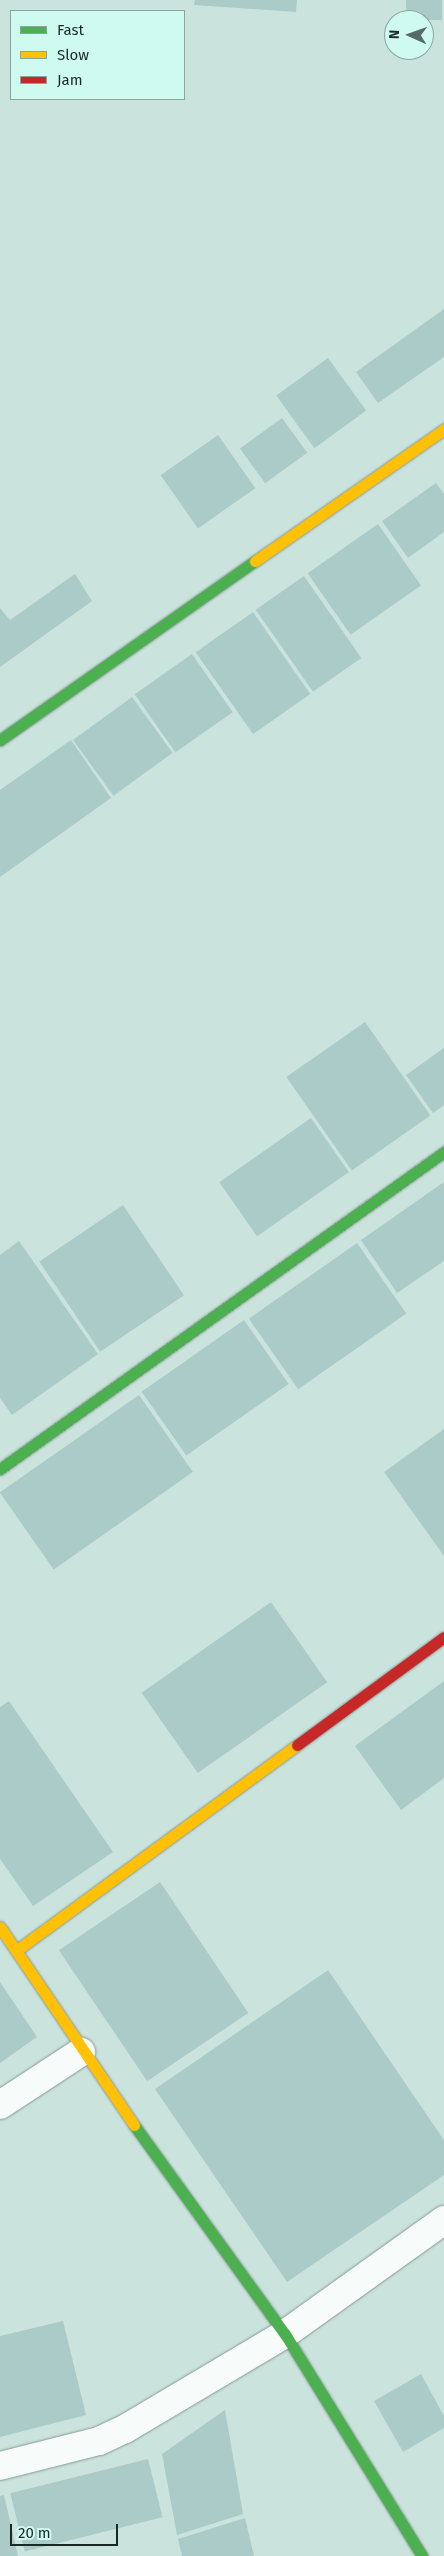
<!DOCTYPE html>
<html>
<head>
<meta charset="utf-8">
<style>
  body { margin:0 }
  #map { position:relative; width:444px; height:2556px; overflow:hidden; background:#cbe3dd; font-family:"Fira Sans",sans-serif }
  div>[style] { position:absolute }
  .building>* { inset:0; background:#abcbc9; transform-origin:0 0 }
  .roads { filter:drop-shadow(0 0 1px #869994) drop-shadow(0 0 1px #869994) }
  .street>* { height:28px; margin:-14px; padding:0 14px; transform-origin:14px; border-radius:14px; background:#f7fbfa }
  .fast>* { height:11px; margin:-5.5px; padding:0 5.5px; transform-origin:5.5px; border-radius:5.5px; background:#4caf50 }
  .slow>* { height:11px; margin:-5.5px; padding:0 5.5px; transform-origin:5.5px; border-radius:5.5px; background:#ffc107 }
  .jam>* { height:11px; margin:-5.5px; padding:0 5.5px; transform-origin:5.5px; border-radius:5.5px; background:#c62828 }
  span { translate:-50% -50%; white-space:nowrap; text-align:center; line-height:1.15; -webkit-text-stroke:4.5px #cefaef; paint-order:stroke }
  .legend { position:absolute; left:10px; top:10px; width:175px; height:90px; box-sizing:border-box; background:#cefaef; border:1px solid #86a79f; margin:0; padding:6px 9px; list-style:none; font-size:15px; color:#192a26 }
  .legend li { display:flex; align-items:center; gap:10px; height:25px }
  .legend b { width:25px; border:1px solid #86a79f }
  .north { position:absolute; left:384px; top:10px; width:50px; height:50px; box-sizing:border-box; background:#cefaef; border:1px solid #86a79f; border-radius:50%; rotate:272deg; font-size:14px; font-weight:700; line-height:20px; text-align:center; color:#192a26 }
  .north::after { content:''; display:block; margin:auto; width:18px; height:22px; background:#576b66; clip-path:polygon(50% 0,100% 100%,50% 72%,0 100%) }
  .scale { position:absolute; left:10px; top:2524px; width:108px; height:22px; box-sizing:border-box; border:2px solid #192a26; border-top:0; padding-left:6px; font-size:15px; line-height:18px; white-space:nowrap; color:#192a26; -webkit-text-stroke:4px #cefaef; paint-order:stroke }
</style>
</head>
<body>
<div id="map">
  <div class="building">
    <i style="clip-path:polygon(195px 0,297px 0,296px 12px,194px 5px)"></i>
    <i style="left:406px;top:0;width:36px;height:20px"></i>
    <i style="clip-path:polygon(444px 309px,444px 357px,378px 403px,356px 372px)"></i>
    <i style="left:328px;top:358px;width:65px;height:64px;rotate:54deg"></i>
    <i style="left:282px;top:418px;width:43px;height:52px;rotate:54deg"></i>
    <i style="left:218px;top:435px;width:65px;height:70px;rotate:55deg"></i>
    <i style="clip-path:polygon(436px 483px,444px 494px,444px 532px,408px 558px,382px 521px)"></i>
    <i style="left:378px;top:524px;width:75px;height:86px;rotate:55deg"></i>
    <i style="clip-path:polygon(75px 574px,92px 601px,0 667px,0 608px,10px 620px)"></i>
    <i style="left:304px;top:576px;width:100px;height:59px;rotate:55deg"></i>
    <i style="left:253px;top:612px;width:100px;height:70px;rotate:55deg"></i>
    <i style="left:192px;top:654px;width:71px;height:70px;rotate:55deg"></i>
    <i style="left:132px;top:697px;width:69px;height:73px;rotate:54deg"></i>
    <i style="clip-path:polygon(71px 740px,111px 798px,0 877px,0 790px)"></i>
    <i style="left:365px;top:1022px;width:114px;height:96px;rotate:55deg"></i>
    <i style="clip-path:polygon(444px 1048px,444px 1105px,433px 1113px,406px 1075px)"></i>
    <i style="left:311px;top:1118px;width:66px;height:112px;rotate:55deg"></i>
    <i style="clip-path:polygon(444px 1182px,444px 1261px,397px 1293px,361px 1240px)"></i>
    <i style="left:123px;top:1205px;width:109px;height:101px;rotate:56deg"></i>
    <i style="clip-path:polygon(19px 1241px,98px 1354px,12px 1415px,0 1398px,0 1255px)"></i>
    <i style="left:357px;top:1243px;width:86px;height:132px;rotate:55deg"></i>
    <i style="left:244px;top:1320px;width:78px;height:125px;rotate:55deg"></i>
    <i style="left:139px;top:1395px;width:94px;height:170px;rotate:55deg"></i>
    <i style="clip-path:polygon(444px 1429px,444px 1556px,384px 1472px)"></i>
    <i style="left:271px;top:1602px;width:98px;height:158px;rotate:55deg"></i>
    <i style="clip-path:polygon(444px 1681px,444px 1778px,401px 1810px,355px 1746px)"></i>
    <i style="clip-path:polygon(9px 1701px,113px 1852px,33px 1906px,0 1859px,0 1707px)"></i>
    <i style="left:160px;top:1882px;width:158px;height:122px;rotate:56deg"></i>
    <i style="clip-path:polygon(328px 1970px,444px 2140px,444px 2175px,287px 2282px,155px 2089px)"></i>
    <i style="clip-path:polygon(0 1982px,37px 2037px,0 2063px)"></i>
    <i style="clip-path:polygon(63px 2321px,86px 2415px,0 2437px,0 2336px)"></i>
    <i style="clip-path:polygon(421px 2374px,444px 2416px,444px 2428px,403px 2452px,374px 2401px)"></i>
    <i style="clip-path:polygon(225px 2410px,243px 2514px,177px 2535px,162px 2454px)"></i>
    <i style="left:148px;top:2459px;width:60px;height:142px;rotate:76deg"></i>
    <i style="clip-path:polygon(4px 2495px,18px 2556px,0 2556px,0 2496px)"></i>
    <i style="clip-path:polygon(245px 2518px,254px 2556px,182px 2556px,178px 2539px)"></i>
  </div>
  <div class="roads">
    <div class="street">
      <i style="left:0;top:2105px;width:97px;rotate:-33.2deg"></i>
      <i style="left:0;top:2466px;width:102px;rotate:-14.2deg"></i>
      <i style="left:99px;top:2441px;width:29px;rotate:-25deg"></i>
      <i style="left:125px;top:2429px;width:186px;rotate:-30.7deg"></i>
      <i style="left:285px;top:2334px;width:196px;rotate:-35.6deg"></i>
    </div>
    <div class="fast">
      <i style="left:0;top:740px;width:312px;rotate:-35.1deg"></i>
      <i style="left:0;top:1469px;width:546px;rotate:-35.53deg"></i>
      <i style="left:134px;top:2125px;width:258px;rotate:54.2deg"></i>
      <i style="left:285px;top:2334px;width:261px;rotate:58.3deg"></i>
    </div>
    <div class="slow">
      <i style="left:255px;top:561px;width:231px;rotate:-34.9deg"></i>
      <i style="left:0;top:1927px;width:239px;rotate:55.9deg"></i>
      <i style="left:17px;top:1950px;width:347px;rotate:-36.2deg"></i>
    </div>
    <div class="jam">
      <i style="left:297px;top:1745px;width:182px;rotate:-36.3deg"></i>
    </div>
  </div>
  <ul class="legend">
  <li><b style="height:6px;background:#4caf50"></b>Fast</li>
  <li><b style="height:6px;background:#ffc107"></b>Slow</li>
  <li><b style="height:6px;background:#c62828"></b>Jam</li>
  </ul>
  <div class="north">N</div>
  <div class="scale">20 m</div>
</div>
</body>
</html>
